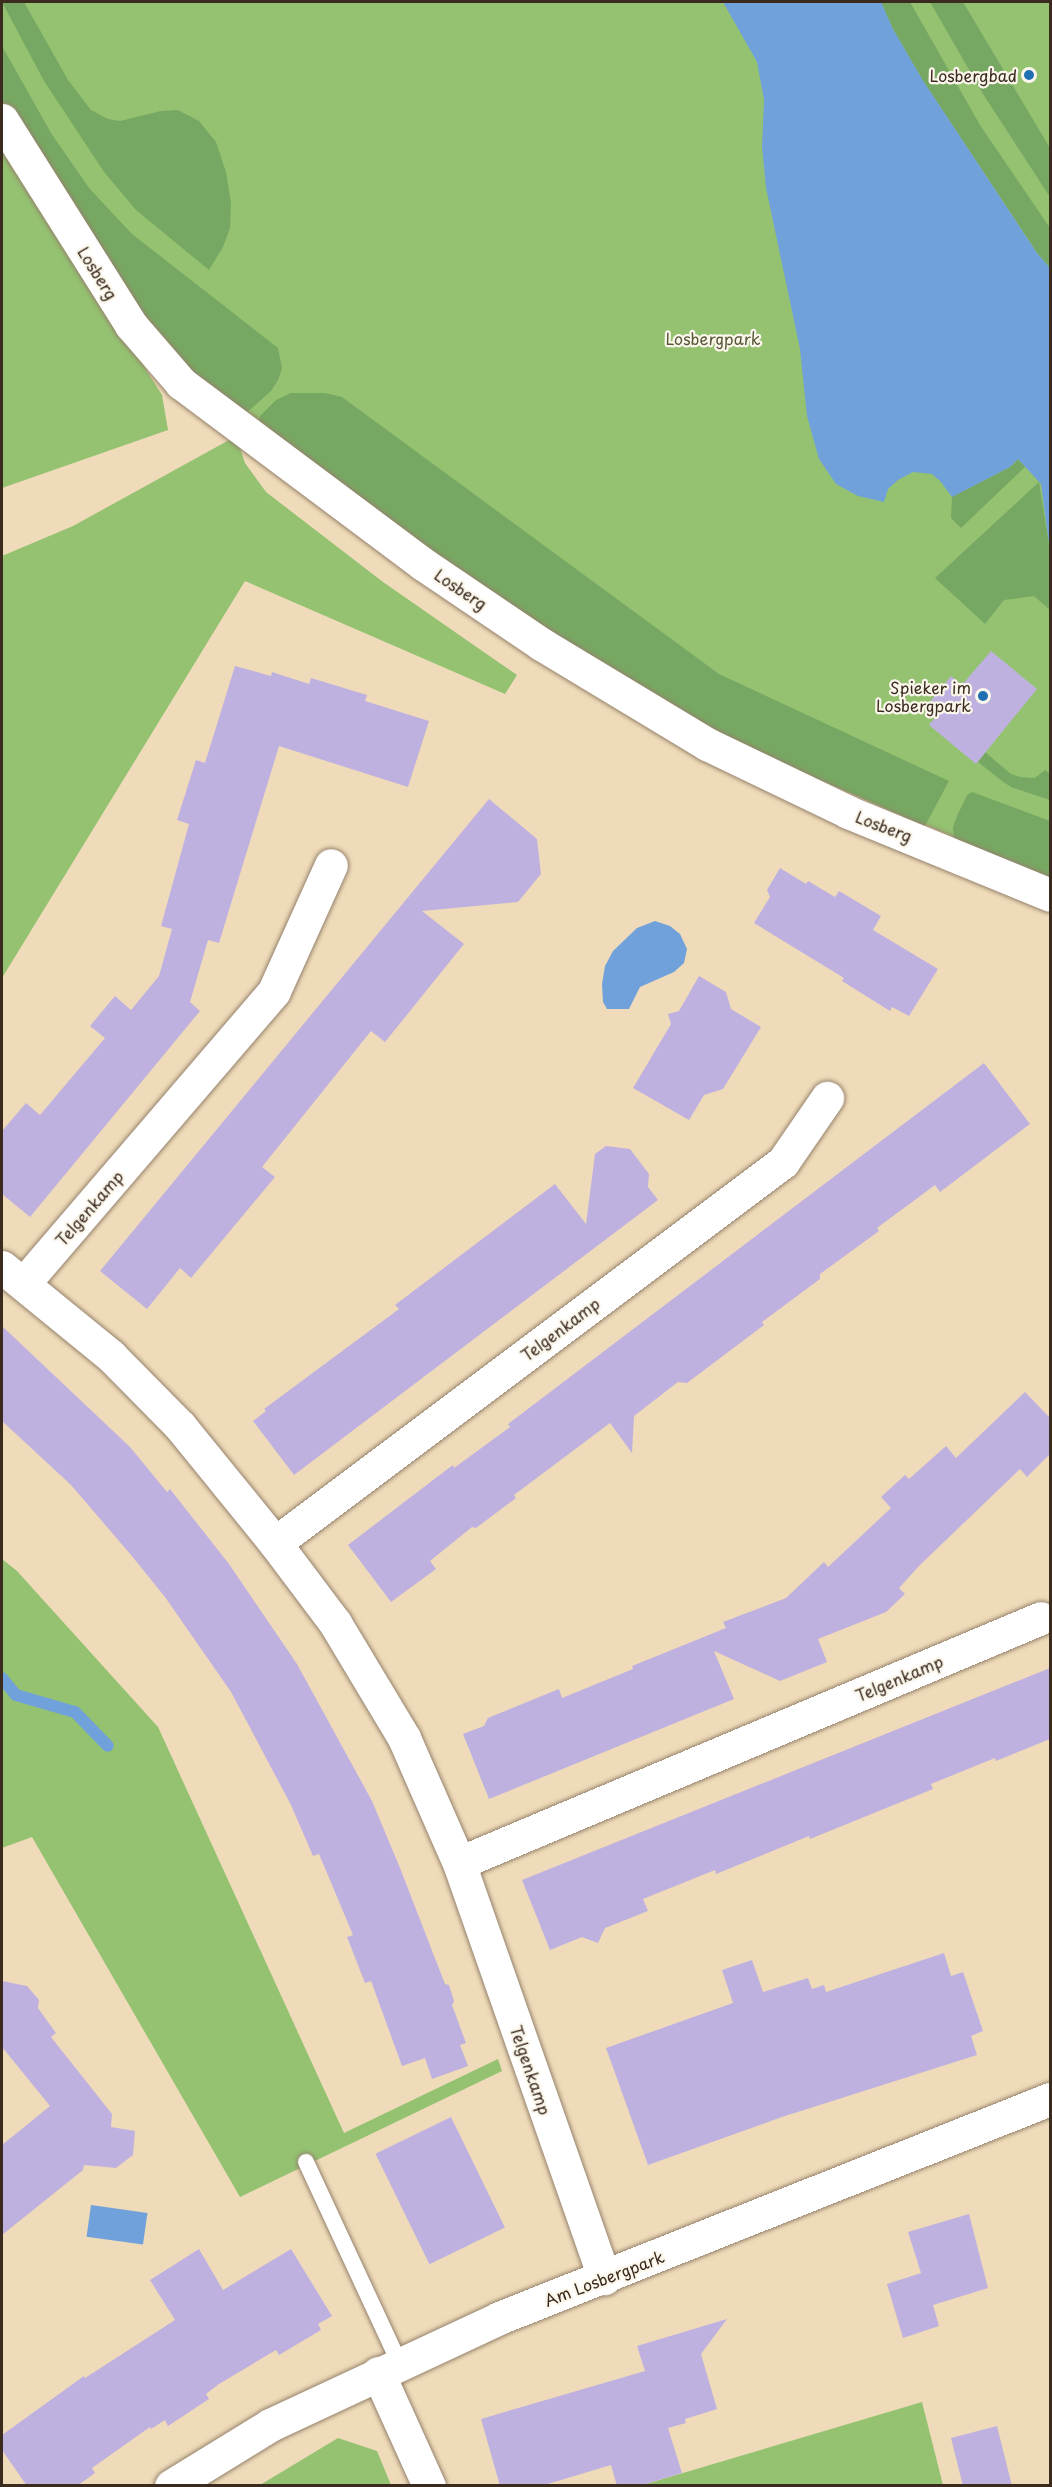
<!DOCTYPE html>
<html>
<head>
<meta charset="utf-8">
<style>
  body { margin:0 }
  #map { position:relative; width:1052px; height:2487px; overflow:hidden; background:#efdbb9; font-family:"Playpen Sans",sans-serif }
  div>[style] { position:absolute }
  .green>* { inset:0; background:#94c271 }
  .forest>* { inset:0; background:#77a863 }
  .water>* { inset:0; background:#71a1da; transform-origin:0 0 }
  .stream>* { height:12px; margin:-6px; padding:0 6px; transform-origin:6px; border-radius:6px; background:#71a1da }
  .building>* { inset:0; background:#bfb1df; transform-origin:0 0 }
  .roads { filter:drop-shadow(0 0 2px #95826c) drop-shadow(0 0 2px #95826c) }
  .lane>* { height:16px; margin:-8px; padding:0 8px; transform-origin:8px; border-radius:8px; background:#fff }
  .street>* { height:33px; margin:-16.5px; padding:0 16.5px; transform-origin:16.5px; border-radius:16.5px; background:#fff }
  .dots>* { width:16px; height:16px; translate:-50% -50%; box-sizing:border-box; border:3px solid #fbf7ec; border-radius:50% }
  span { translate:-50% -50%; white-space:nowrap; text-align:center; line-height:1.15; -webkit-text-stroke:4.5px #fbf7ec; paint-order:stroke }
  .poi-label { font-size:16px; color:#3b2a1e }
  .right { translate:-100% -50%; text-align:right }
  .street-label { font-size:16px; color:#3b2a1e }
  .park-label { font-size:16px; color:#565837 }
  .frame { position:absolute; inset:0; border:3px solid #3b2a1e; pointer-events:none }
</style>
</head>
<body>
<div id="map">
  <div class="green">
    <i style="clip-path:polygon(2px 2px,1050px 2px,1050px 878px,777px 761px,250px 421px,139px 318px,2px 102px)"></i>
    <i style="clip-path:polygon(2px 141px,162px 395px,168px 430px,2px 488px)"></i>
    <i style="clip-path:polygon(235px 433px,245px 463px,266px 492px,383px 582px,517px 675px,505px 694px,245px 581px,2px 978px,2px 556px,73px 526px,231px 439px)"></i>
    <i style="clip-path:polygon(2px 1559px,17px 1571px,158px 1727px,344px 2133px,498px 2059px,502px 2071px,240px 2197px,32px 1837px,2px 1848px)"></i>
    <i style="clip-path:polygon(922px 2402px,943px 2485px,639px 2486px)"></i>
    <i style="clip-path:polygon(338px 2438px,377px 2451px,391px 2485px,260px 2485px)"></i>
  </div>
  <div class="forest">
    <i style="clip-path:polygon(2px 2px,24px 2px,68px 80px,91px 110px,108px 119px,120px 121px,161px 111px,178px 110px,199px 121px,216px 142px,226px 172px,231px 203px,230px 228px,223px 247px,209px 270px,136px 210px,104px 172px,44px 81px)"></i>
    <i style="clip-path:polygon(881px 2px,910px 2px,980px 125px,1050px 228px,1050px 268px,1038px 254px,922px 79px,893px 29px)"></i>
    <i style="clip-path:polygon(930px 2px,963px 2px,1050px 148px,1050px 197px,983px 94px)"></i>
    <i style="clip-path:polygon(2px 46px,51px 133px,89px 188px,132px 234px,278px 348px,282px 368px,278px 380px,271px 391px,251px 409px,246px 412px,201px 380px,139px 318px,2px 102px)"></i>
    <i style="clip-path:polygon(291px 393px,325px 393px,342px 397px,719px 674px,949px 781px,925px 826px,777px 761px,694px 721px,440px 562px,259px 423px,260px 416px,276px 400px)"></i>
    <i style="clip-path:polygon(1018px 459px,1025px 467px,961px 528px,951px 518px,952px 497px,1010px 467px)"></i>
    <i style="clip-path:polygon(1039px 482px,1050px 551px,1050px 610px,1034px 596px,1004px 600px,985px 624px,935px 578px)"></i>
    <i style="clip-path:polygon(985px 752px,1011px 774px,1020px 777px,1035px 778px,1045px 770px,1050px 774px,1050px 800px,1011px 787px,1002px 781px,978px 762px)"></i>
    <i style="clip-path:polygon(972px 792px,1050px 821px,1050px 878px,954px 839px,953px 827px,957px 816px,967px 795px)"></i>
  </div>
  <div class="water">
    <i style="clip-path:polygon(723px 2px,881px 2px,893px 29px,922px 79px,1037px 253px,1050px 268px,1050px 551px,1041px 484px,1018px 459px,1010px 467px,952px 497px,941px 482px,932px 474px,913px 472px,898px 480px,888px 489px,884px 502px,858px 496px,836px 484px,819px 459px,807px 416px,800px 349px,766px 188px,762px 147px,764px 100px,757px 62px)"></i>
    <i style="clip-path:polygon(655px 921px,670px 926px,680px 934px,687px 949px,684px 963px,674px 972px,640px 987px,629px 1009px,607px 1009px,603px 1002px,602px 984px,605px 966px,613px 951px,637px 928px)"></i>
    <i style="left:91px;top:2205px;width:57px;height:32px;rotate:8deg"></i>
  </div>
  <div class="stream">
    <i style="left:2px;top:1678px;width:22px;rotate:51deg"></i>
    <i style="left:16px;top:1695px;width:61px;rotate:16.1deg"></i>
    <i style="left:75px;top:1712px;width:47px;rotate:45.9deg"></i>
  </div>
  <div class="building">
    <i style="clip-path:polygon(991px 651px,1037px 689px,976px 764px,929px 725px,940px 712px,929px 703px,951px 676px,962px 685px)"></i>
    <i style="clip-path:polygon(235px 666px,271px 676px,272px 672px,309px 684px,311px 678px,367px 695px,365px 701px,429px 721px,408px 787px,279px 746px,219px 943px,208px 940px,190px 1002px,200px 1011px,30px 1217px,2px 1194px,2px 1131px,26px 1103px,40px 1115px,105px 1038px,90px 1026px,115px 996px,131px 1010px,159px 976px,172px 929px,161px 926px,189px 824px,177px 820px,196px 760px,205px 763px)"></i>
    <i style="clip-path:polygon(489px 799px,537px 839px,541px 874px,518px 902px,422px 911px,464px 944px,385px 1042px,371px 1031px,262px 1167px,275px 1177px,191px 1278px,180px 1268px,147px 1309px,100px 1271px)"></i>
    <i style="clip-path:polygon(780px 868px,806px 884px,808px 881px,835px 897px,839px 891px,881px 916px,873px 930px,938px 969px,909px 1016px,892px 1007px,890px 1011px,842px 981px,844px 978px,754px 923px,770px 897px,767px 890px)"></i>
    <i style="clip-path:polygon(699px 976px,726px 992px,731px 1009px,761px 1027px,723px 1089px,704px 1095px,689px 1120px,633px 1088px,671px 1024px,668px 1014px,679px 1011px)"></i>
    <i style="clip-path:polygon(984px 1063px,1030px 1124px,940px 1192px,935px 1185px,877px 1228px,879px 1231px,820px 1274px,820px 1279px,762px 1322px,764px 1325px,687px 1383px,678px 1382px,634px 1416px,632px 1453px,610px 1423px,514px 1495px,516px 1498px,476px 1528px,472px 1527px,430px 1561px,436px 1569px,391px 1602px,348px 1545px,437px 1477px,453px 1465px,454px 1468px,510px 1427px,508px 1424px)"></i>
    <i style="clip-path:polygon(606px 1146px,630px 1149px,649px 1174px,648px 1187px,658px 1200px,294px 1475px,253px 1421px,266px 1411px,264px 1409px,399px 1309px,395px 1305px,555px 1184px,586px 1224px,595px 1154px)"></i>
    <i style="clip-path:polygon(2px 1326px,130px 1447px,167px 1492px,170px 1489px,229px 1564px,297px 1664px,372px 1801px,400px 1868px,445px 1984px,449px 1985px,454px 2001px,452px 2005px,466px 2043px,460px 2045px,468px 2066px,432px 2079px,425px 2058px,402px 2066px,371px 1981px,365px 1983px,347px 1937px,353px 1935px,319px 1854px,313px 1856px,291px 1805px,231px 1692px,165px 1597px,131px 1555px,71px 1485px,2px 1421px)"></i>
    <i style="clip-path:polygon(1025px 1392px,1050px 1418px,1050px 1454px,1027px 1477px,1020px 1469px,920px 1565px,899px 1588px,905px 1594px,886px 1612px,818px 1639px,827px 1662px,780px 1681px,714px 1651px,734px 1699px,489px 1799px,463px 1734px,484px 1726px,488px 1718px,559px 1689px,562px 1698px,633px 1669px,632px 1666px,726px 1628px,723px 1622px,786px 1598px,824px 1562px,828px 1567px,891px 1508px,881px 1497px,905px 1475px,909px 1479px,946px 1446px,956px 1458px)"></i>
    <i style="clip-path:polygon(1050px 1668px,1050px 1739px,996px 1761px,995px 1758px,931px 1784px,933px 1789px,810px 1839px,809px 1836px,716px 1874px,715px 1870px,643px 1899px,648px 1911px,605px 1928px,598px 1943px,582px 1937px,550px 1950px,522px 1880px)"></i>
    <i style="clip-path:polygon(944px 1953px,951px 1976px,963px 1972px,983px 2031px,971px 2036px,977px 2055px,782px 2117px,648px 2165px,606px 2048px,733px 2003px,722px 1970px,752px 1960px,763px 1992px,808px 1978px,812px 1989px,824px 1985px,826px 1992px)"></i>
    <i style="clip-path:polygon(2px 1981px,27px 1986px,39px 2000px,38px 2008px,56px 2033px,51px 2037px,112px 2114px,111px 2127px,135px 2131px,133px 2155px,116px 2168px,84px 2165px,83px 2170px,2px 2235px,2px 2145px,50px 2106px,2px 2047px)"></i>
    <i style="left:451px;top:2117px;width:123px;height:84px;rotate:64deg"></i>
    <i style="clip-path:polygon(969px 2214px,988px 2288px,933px 2305px,939px 2326px,903px 2338px,887px 2284px,921px 2273px,908px 2232px)"></i>
    <i style="clip-path:polygon(199px 2249px,223px 2290px,291px 2249px,332px 2316px,318px 2324px,321px 2330px,279px 2355px,276px 2350px,219px 2384px,206px 2394px,209px 2399px,168px 2426px,165px 2420px,151px 2429px,150px 2427px,92px 2468px,95px 2473px,77px 2486px,27px 2486px,2px 2450px,2px 2435px,84px 2376px,85px 2378px,175px 2320px,150px 2280px)"></i>
    <i style="clip-path:polygon(727px 2319px,701px 2354px,717px 2409px,685px 2419px,686px 2423px,668px 2428px,682px 2473px,639px 2486px,617px 2486px,611px 2465px,541px 2486px,500px 2486px,481px 2419px,645px 2371px,637px 2346px)"></i>
    <i style="clip-path:polygon(997px 2426px,1012px 2486px,963px 2486px,951px 2438px)"></i>
  </div>
  <div class="roads">
    <div class="lane">
      <i style="left:306px;top:2162px;width:221px;rotate:65.1deg"></i>
    </div>
    <div class="street">
      <i style="left:2px;top:120px;width:242px;rotate:57.8deg"></i>
      <i style="left:131px;top:325px;width:77px;rotate:49.2deg"></i>
      <i style="left:181px;top:383px;width:302px;rotate:36.8deg"></i>
      <i style="left:423px;top:564px;width:143px;rotate:34.1deg"></i>
      <i style="left:541px;top:644px;width:194px;rotate:31.1deg"></i>
      <i style="left:707px;top:744px;width:157px;rotate:25.7deg"></i>
      <i style="left:848px;top:812px;width:218px;rotate:22.3deg"></i>
      <i style="left:2px;top:1267px;width:141px;rotate:39.2deg"></i>
      <i style="left:111px;top:1356px;width:98px;rotate:45.4deg"></i>
      <i style="left:180px;top:1426px;width:151px;rotate:50.9deg"></i>
      <i style="left:275px;top:1543px;width:100px;rotate:53.1deg"></i>
      <i style="left:335px;top:1623px;width:134px;rotate:59deg"></i>
      <i style="left:404px;top:1738px;width:137px;rotate:66.3deg"></i>
      <i style="left:459px;top:1863px;width:440px;rotate:70.7deg"></i>
      <i style="left:24px;top:1283px;width:384px;rotate:-49.4deg"></i>
      <i style="left:274px;top:991px;width:138px;rotate:-65.7deg"></i>
      <i style="left:275px;top:1543px;width:635px;rotate:-36.87deg"></i>
      <i style="left:783px;top:1162px;width:78px;rotate:-55.5deg"></i>
      <i style="left:459px;top:1863px;width:631px;rotate:-22.83deg"></i>
      <i style="left:378px;top:2373px;width:124px;rotate:65.7deg"></i>
      <i style="left:171px;top:2486px;width:116px;rotate:-31.6deg"></i>
      <i style="left:270px;top:2425px;width:253px;rotate:-25deg"></i>
      <i style="left:499px;top:2318px;width:593px;rotate:-21.68deg"></i>
    </div>
  </div>
  <div class="dots">
    <i style="left:1029px;top:75px;background:#1f6fb2"></i>
    <i style="left:983px;top:696px;background:#1f6fb2"></i>
  </div>
  <div class="poi-label">
    <span class="right" style="left:1017px;top:75px">Losbergbad</span>
    <span class="right" style="left:971px;top:696px">Spieker im<br>Losbergpark</span>
  </div>
  <div class="street-label">
    <span style="left:98px;top:273px;rotate:58deg">Losberg</span>
    <span style="left:461px;top:589px;rotate:34deg">Losberg</span>
    <span style="left:884px;top:826px;rotate:21deg">Losberg</span>
    <span style="left:89px;top:1208px;rotate:-49deg">Telgenkamp</span>
    <span style="left:560px;top:1329px;rotate:-37deg">Telgenkamp</span>
    <span style="left:899px;top:1678px;rotate:-23deg">Telgenkamp</span>
    <span style="left:531px;top:2070px;rotate:71deg">Telgenkamp</span>
    <span style="left:604px;top:2278px;rotate:-21deg">Am Losbergpark</span>
  </div>
  <div class="park-label">
    <span style="left:713px;top:338px">Losbergpark</span>
  </div>
  <div class="frame"></div>
</div>
</body>
</html>
